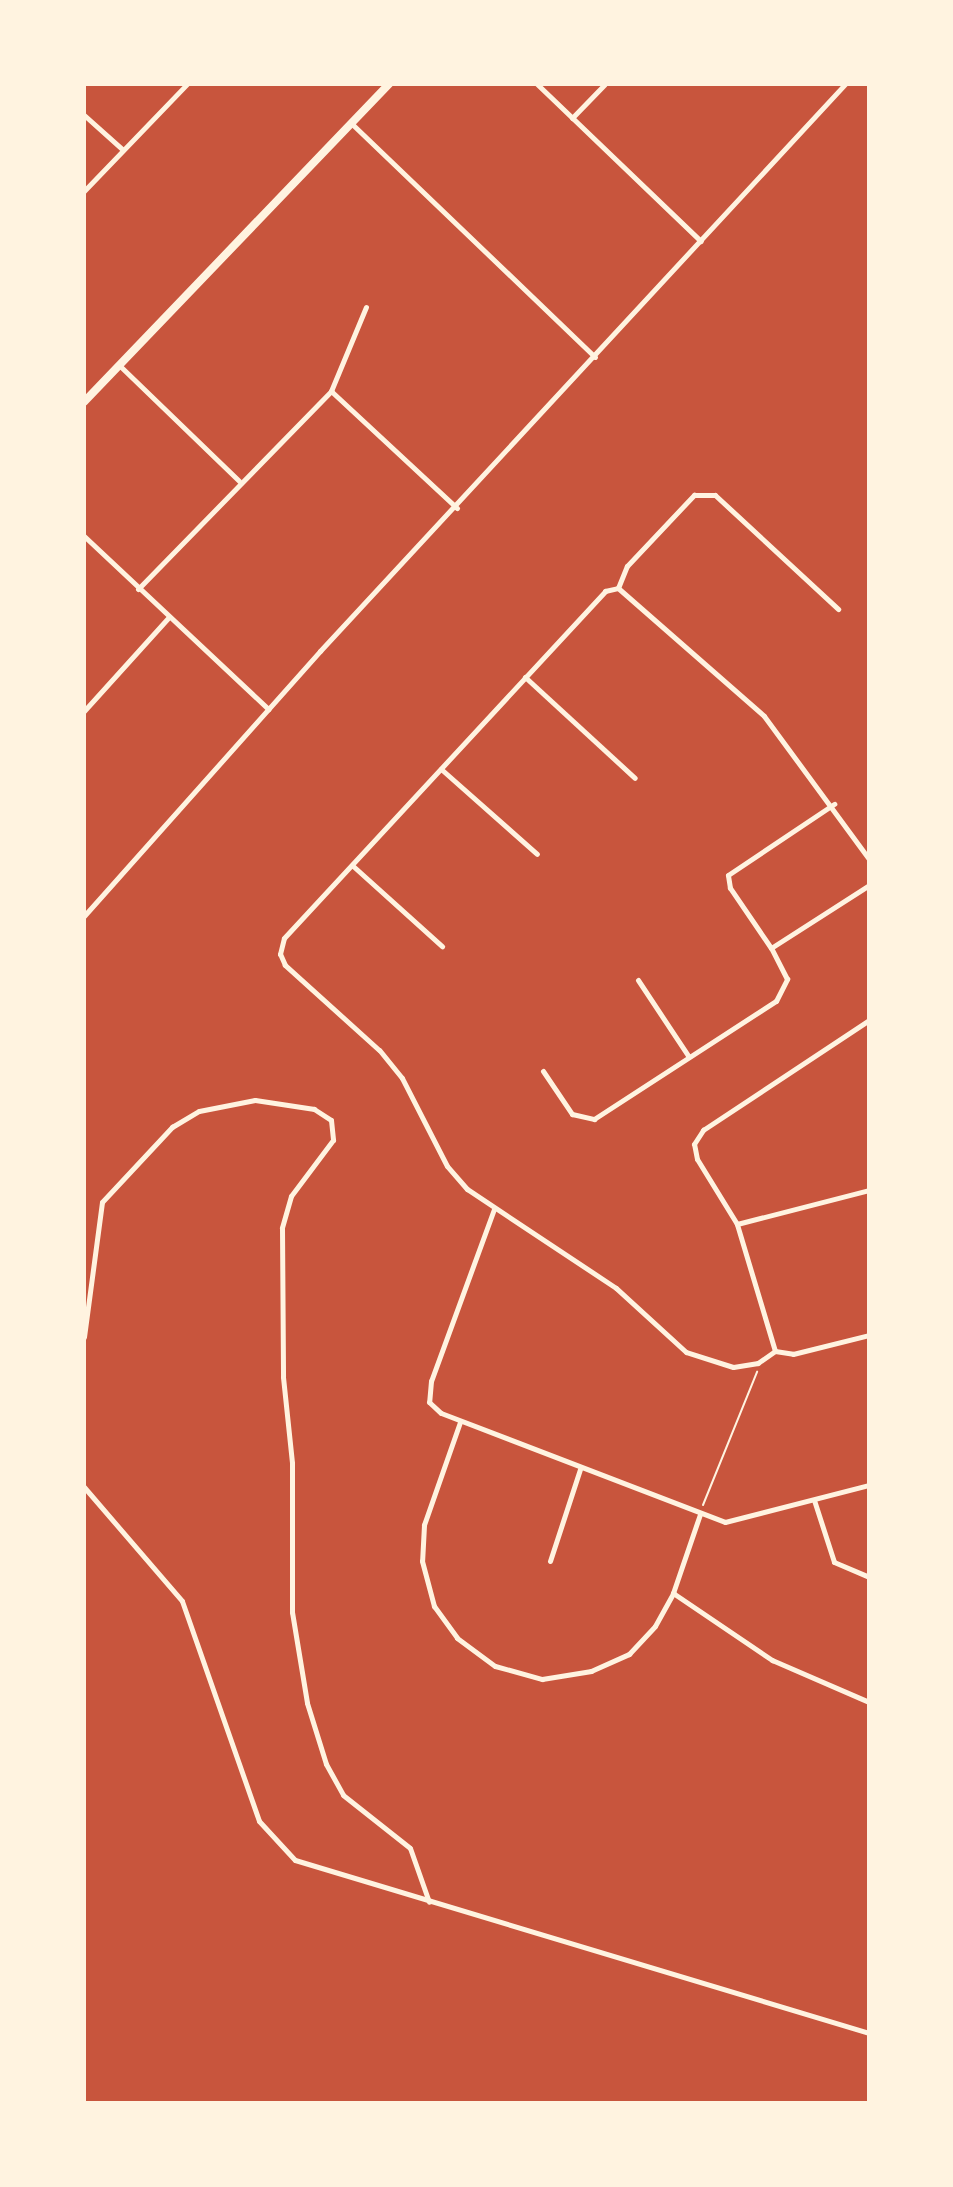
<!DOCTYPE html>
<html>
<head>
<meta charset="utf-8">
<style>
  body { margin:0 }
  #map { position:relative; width:953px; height:2187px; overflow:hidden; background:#c8553d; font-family:"Work Sans",sans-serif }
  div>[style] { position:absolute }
  .path>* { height:2px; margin:-1px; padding:0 1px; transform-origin:1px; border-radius:1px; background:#fff3e0 }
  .minor>* { height:5px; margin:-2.5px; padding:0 2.5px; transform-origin:2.5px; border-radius:2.5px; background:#fff3e0 }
  .primary>* { height:8px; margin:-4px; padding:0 4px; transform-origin:4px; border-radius:4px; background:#fff3e0 }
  span { translate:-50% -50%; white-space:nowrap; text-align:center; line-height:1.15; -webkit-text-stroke:7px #fff3e0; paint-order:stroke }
  .frame { position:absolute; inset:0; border:86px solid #fff3e0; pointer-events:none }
</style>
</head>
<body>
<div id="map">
  <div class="path">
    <i style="left:703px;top:1505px;width:144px;rotate:-67.9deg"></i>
  </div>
  <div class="minor">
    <i style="left:537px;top:84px;width:227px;rotate:43.8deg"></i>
    <i style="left:84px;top:115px;width:52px;rotate:41.9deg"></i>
    <i style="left:572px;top:118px;width:47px;rotate:-45.9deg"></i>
    <i style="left:351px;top:123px;width:338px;rotate:43.8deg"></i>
    <i style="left:84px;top:191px;width:149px;rotate:-46.1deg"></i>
    <i style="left:119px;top:365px;width:167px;rotate:44deg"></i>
    <i style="left:331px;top:391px;width:172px;rotate:42.9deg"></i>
    <i style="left:331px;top:391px;width:91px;rotate:-67.4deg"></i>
    <i style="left:84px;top:536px;width:253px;rotate:43.2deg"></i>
    <i style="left:618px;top:588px;width:194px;rotate:41.2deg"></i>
    <i style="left:764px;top:716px;width:177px;rotate:53.7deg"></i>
    <i style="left:138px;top:589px;width:277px;rotate:-45.7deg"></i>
    <i style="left:525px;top:677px;width:149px;rotate:42.6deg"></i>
    <i style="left:84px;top:711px;width:125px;rotate:-47.9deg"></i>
    <i style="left:441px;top:769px;width:128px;rotate:41.5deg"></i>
    <i style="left:353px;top:866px;width:120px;rotate:42deg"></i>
    <i style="left:84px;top:916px;width:355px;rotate:-48.3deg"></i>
    <i style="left:320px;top:651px;width:773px;rotate:-47.2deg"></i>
    <i style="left:771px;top:948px;width:73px;rotate:-124.3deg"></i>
    <i style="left:730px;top:888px;width:13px;rotate:-99deg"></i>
    <i style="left:728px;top:875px;width:128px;rotate:-33.8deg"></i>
    <i style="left:638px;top:980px;width:92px;rotate:56.5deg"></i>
    <i style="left:543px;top:1071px;width:52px;rotate:56deg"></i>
    <i style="left:572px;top:1114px;width:23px;rotate:13deg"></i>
    <i style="left:594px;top:1119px;width:217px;rotate:-33deg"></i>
    <i style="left:776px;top:1001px;width:25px;rotate:-63deg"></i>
    <i style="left:787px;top:979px;width:35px;rotate:-117deg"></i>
    <i style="left:771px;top:948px;width:117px;rotate:-32.7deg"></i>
    <i style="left:494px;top:1209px;width:183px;rotate:110.1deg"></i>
    <i style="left:431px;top:1381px;width:21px;rotate:95deg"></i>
    <i style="left:429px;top:1402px;width:16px;rotate:43deg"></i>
    <i style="left:441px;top:1413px;width:304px;rotate:21deg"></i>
    <i style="left:725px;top:1522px;width:149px;rotate:-14.4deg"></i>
    <i style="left:737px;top:1224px;width:136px;rotate:-14.4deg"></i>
    <i style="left:84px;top:1337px;width:136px;rotate:-82.4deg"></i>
    <i style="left:102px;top:1202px;width:103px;rotate:-47deg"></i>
    <i style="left:172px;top:1127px;width:31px;rotate:-31deg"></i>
    <i style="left:199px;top:1111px;width:57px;rotate:-11.1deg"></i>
    <i style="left:255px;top:1100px;width:60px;rotate:8.7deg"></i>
    <i style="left:314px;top:1109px;width:20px;rotate:33deg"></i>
    <i style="left:331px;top:1120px;width:20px;rotate:84deg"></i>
    <i style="left:333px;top:1140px;width:70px;rotate:126.9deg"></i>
    <i style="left:291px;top:1196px;width:33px;rotate:106deg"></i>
    <i style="left:282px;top:1228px;width:149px;rotate:89.6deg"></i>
    <i style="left:283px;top:1377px;width:86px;rotate:84deg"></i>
    <i style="left:292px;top:1463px;width:149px;rotate:90deg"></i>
    <i style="left:292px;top:1612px;width:92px;rotate:80.6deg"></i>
    <i style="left:307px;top:1703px;width:64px;rotate:72.7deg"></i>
    <i style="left:326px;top:1764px;width:35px;rotate:61deg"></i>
    <i style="left:343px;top:1795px;width:85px;rotate:38.3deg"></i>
    <i style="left:410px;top:1848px;width:57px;rotate:70.6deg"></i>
    <i style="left:775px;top:1351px;width:21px;rotate:145deg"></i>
    <i style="left:758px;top:1363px;width:25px;rotate:171deg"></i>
    <i style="left:733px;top:1367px;width:49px;rotate:-162.3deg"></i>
    <i style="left:686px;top:1352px;width:95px;rotate:-137.6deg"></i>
    <i style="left:616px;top:1288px;width:179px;rotate:-146.4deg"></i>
    <i style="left:467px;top:1189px;width:30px;rotate:-131deg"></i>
    <i style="left:447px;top:1166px;width:99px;rotate:-117.1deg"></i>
    <i style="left:402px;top:1078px;width:36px;rotate:-129deg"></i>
    <i style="left:379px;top:1050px;width:127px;rotate:-137.9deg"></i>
    <i style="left:285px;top:965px;width:12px;rotate:-114deg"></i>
    <i style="left:280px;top:954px;width:16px;rotate:-76deg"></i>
    <i style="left:284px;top:938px;width:473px;rotate:-47.2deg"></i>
    <i style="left:605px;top:591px;width:13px;rotate:-13deg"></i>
    <i style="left:618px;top:588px;width:24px;rotate:-68deg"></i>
    <i style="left:627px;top:566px;width:98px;rotate:-46.7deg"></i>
    <i style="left:694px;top:495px;width:21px"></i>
    <i style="left:715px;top:495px;width:168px;rotate:42.8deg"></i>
    <i style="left:775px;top:1351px;width:133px;rotate:-106.7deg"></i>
    <i style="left:737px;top:1224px;width:76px;rotate:-121.6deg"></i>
    <i style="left:697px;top:1159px;width:15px;rotate:-101deg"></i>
    <i style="left:694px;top:1144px;width:17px;rotate:-57deg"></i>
    <i style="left:703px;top:1130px;width:199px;rotate:-33.5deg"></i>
    <i style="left:775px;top:1351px;width:18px;rotate:9deg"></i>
    <i style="left:793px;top:1354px;width:78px;rotate:-14deg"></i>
    <i style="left:460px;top:1422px;width:109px;rotate:109.3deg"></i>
    <i style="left:424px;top:1525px;width:36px;rotate:93deg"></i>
    <i style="left:422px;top:1561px;width:47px;rotate:75.1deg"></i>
    <i style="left:434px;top:1606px;width:39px;rotate:54deg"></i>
    <i style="left:457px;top:1638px;width:47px;rotate:36.4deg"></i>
    <i style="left:495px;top:1666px;width:49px;rotate:15.5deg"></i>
    <i style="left:542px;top:1679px;width:50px;rotate:-9.3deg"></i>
    <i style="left:591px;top:1671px;width:42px;rotate:-24.1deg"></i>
    <i style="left:629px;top:1654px;width:38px;rotate:-47deg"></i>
    <i style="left:655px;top:1626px;width:38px;rotate:-61deg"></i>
    <i style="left:673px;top:1593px;width:83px;rotate:-71.1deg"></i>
    <i style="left:84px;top:1487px;width:150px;rotate:49.3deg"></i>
    <i style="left:182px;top:1601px;width:233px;rotate:70.7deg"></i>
    <i style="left:259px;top:1821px;width:53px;rotate:47.3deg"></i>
    <i style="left:295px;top:1860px;width:600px;rotate:16.77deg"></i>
    <i style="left:814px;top:1500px;width:65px;rotate:72.1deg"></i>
    <i style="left:834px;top:1562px;width:38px;rotate:23deg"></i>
    <i style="left:550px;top:1561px;width:97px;rotate:-71.9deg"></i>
    <i style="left:673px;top:1593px;width:120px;rotate:34.1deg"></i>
    <i style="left:772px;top:1660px;width:106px;rotate:23.4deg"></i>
  </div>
  <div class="primary">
    <i style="left:84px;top:402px;width:441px;rotate:-46.2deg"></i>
  </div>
  <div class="frame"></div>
</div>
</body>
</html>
